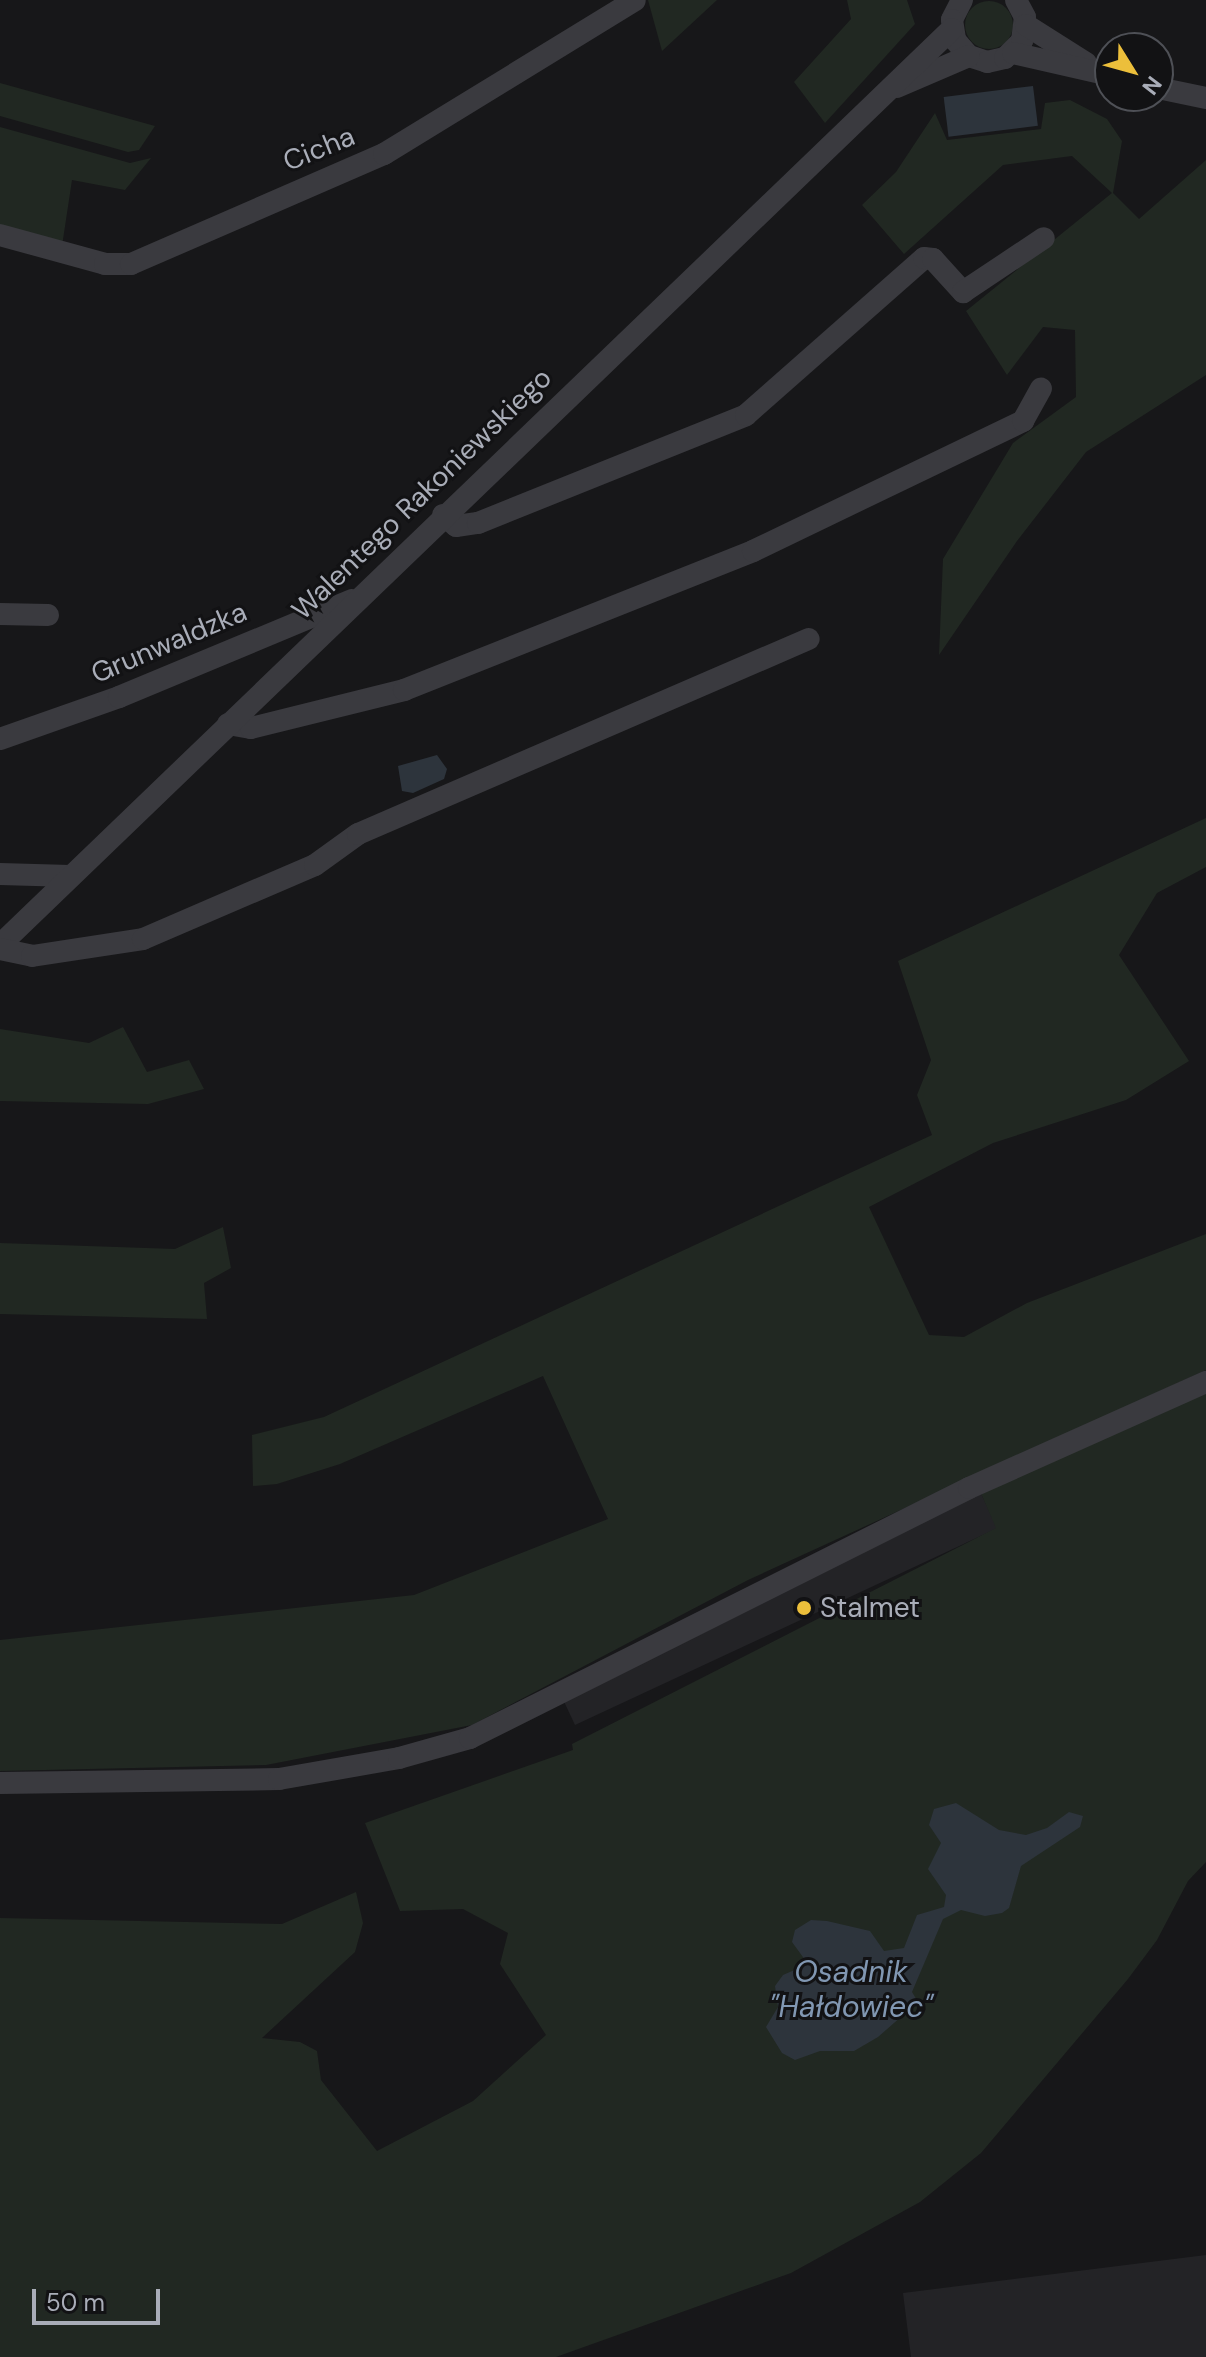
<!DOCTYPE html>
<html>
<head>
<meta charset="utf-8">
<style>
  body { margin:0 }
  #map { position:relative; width:1206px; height:2357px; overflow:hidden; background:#171719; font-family:"DM Sans",sans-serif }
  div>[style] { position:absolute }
  .built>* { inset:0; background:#232326; transform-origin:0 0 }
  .green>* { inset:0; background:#212822 }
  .round { border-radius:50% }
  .water>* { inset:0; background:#2d343c; transform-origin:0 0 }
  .minor>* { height:22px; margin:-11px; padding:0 11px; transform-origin:11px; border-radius:11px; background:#3a3a3f }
  .dots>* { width:22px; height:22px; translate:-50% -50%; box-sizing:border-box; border:4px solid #121214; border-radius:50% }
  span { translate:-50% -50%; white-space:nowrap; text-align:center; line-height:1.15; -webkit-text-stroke:6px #121214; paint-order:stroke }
  .street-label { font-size:28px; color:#a9adb8 }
  .poi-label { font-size:28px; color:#a9adb8 }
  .left { translate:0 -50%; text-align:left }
  .water-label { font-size:30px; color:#8197b2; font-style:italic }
  .north { position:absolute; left:1094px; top:32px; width:80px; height:80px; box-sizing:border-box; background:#121214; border:2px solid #4e5056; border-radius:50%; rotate:127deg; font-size:22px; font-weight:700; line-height:32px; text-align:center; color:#a9adb8 }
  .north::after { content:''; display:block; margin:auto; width:28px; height:36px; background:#ecbf3b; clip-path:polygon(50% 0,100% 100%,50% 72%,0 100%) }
  .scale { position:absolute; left:32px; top:2289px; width:128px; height:36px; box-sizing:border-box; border:4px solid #a9adb8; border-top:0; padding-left:10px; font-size:24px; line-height:28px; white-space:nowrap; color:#a9adb8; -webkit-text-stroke:6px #121214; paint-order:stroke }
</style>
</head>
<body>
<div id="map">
  <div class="built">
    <i style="left:980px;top:1491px;width:41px;height:466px;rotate:65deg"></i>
    <i style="clip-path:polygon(1206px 2255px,1206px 2357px,911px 2357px,903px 2293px)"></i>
  </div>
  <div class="green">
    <i style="clip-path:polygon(648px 0,717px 0,662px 51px)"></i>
    <i style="clip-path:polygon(847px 0,907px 0,915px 24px,825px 123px,794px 82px,851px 19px)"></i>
    <i class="round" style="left:965px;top:1px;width:48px;height:48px"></i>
    <i style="clip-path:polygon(0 83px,155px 126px,139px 150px,128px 152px,0 116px)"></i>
    <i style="clip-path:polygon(1070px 100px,1107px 119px,1122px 141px,1113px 193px,1139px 219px,1206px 160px,1206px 375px,1086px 452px,1017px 541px,939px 655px,943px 559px,1013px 443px,1076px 397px,1075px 330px,1043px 327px,1007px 375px,966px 311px,1112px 193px,1072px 156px,1003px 165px,904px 254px,862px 205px,896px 172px,935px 113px,947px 140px,1041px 129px,1045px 103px)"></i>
    <i style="clip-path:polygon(0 127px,130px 163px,151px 158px,125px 190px,72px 180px,62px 246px,0 230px)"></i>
    <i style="clip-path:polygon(1206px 818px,1206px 867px,1157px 893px,1119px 955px,1189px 1061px,1126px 1100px,993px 1143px,869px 1207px,929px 1335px,964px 1337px,1027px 1303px,1206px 1234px,1206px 1370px,748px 1580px,472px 1725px,266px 1765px,0 1771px,0 1640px,414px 1595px,608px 1519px,543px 1376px,340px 1464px,277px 1484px,253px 1486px,252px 1435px,324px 1417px,932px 1135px,917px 1095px,931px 1060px,898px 961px)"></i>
    <i style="clip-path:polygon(123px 1027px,147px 1072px,189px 1060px,204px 1089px,148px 1104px,0 1101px,0 1029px,89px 1043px)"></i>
    <i style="clip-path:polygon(223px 1227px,231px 1268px,204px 1283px,207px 1319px,0 1314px,0 1243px,175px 1249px)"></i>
    <i style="clip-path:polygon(1206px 1389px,1206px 1862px,1188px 1881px,1157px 1940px,1128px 1979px,981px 2153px,920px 2202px,791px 2273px,556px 2357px,0 2357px,0 1918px,282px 1924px,356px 1892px,363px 1923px,355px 1952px,262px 2038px,300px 2042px,317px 2051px,321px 2080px,377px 2151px,473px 2101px,546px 2035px,500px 1964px,508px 1933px,463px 1909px,400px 1911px,365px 1823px,573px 1750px,572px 1744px,996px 1528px,980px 1491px)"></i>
  </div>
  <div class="water">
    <i style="left:1033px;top:86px;width:40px;height:90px;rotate:83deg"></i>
    <i style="clip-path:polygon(437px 755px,447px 769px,444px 779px,413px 793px,402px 791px,398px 766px)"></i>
    <i style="clip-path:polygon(956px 1803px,999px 1830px,1026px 1835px,1047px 1828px,1069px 1812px,1083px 1816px,1080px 1827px,1021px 1866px,1009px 1908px,1002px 1913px,985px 1916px,961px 1910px,943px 1919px,912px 1992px,918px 2002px,878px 2037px,854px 2051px,820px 2051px,795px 2060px,782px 2053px,766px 2027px,778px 2007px,775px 1986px,783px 1975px,808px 1964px,792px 1942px,795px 1930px,811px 1920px,827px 1921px,870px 1931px,884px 1951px,904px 1948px,917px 1915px,944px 1907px,946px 1895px,928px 1869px,941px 1843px,929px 1825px,934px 1809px)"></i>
  </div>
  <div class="minor">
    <i style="left:962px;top:0;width:22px;rotate:117deg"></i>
    <i style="left:952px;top:20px;width:20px;rotate:81deg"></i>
    <i style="left:955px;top:40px;width:21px;rotate:49deg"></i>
    <i style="left:969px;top:56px;width:19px;rotate:18deg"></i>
    <i style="left:987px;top:62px;width:18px;rotate:-13deg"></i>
    <i style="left:1005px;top:58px;width:24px;rotate:-45deg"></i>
    <i style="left:1022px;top:41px;width:24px;rotate:-83deg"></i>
    <i style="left:1025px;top:17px;width:19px;rotate:-118deg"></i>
    <i style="left:1026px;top:25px;width:71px;rotate:32.3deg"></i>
    <i style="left:1013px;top:53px;width:99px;rotate:12.8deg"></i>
    <i style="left:897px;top:87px;width:78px;rotate:-23.3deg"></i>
    <i style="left:1158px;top:88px;width:49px;rotate:11.8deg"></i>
    <i style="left:0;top:235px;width:109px;rotate:15.4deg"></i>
    <i style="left:105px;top:264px;width:26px"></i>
    <i style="left:131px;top:264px;width:276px;rotate:-23.5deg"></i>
    <i style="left:384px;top:154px;width:294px;rotate:-31.5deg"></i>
    <i style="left:443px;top:515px;width:17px;rotate:40deg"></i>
    <i style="left:456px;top:526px;width:22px;rotate:-8deg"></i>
    <i style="left:478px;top:523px;width:289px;rotate:-21.9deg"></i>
    <i style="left:746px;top:415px;width:237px;rotate:-41.4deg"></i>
    <i style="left:924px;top:258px;width:9px;rotate:6deg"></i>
    <i style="left:933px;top:259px;width:45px;rotate:47.7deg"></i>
    <i style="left:963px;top:292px;width:97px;rotate:-33.7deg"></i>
    <i style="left:0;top:614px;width:48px;rotate:1.2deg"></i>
    <i style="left:228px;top:724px;width:23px;rotate:10deg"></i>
    <i style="left:251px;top:728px;width:158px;rotate:-13.9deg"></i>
    <i style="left:404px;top:690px;width:376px;rotate:-21.7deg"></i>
    <i style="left:753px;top:551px;width:300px;rotate:-25.7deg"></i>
    <i style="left:1023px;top:421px;width:37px;rotate:-61deg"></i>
    <i style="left:0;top:739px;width:126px;rotate:-19.4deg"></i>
    <i style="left:119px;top:697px;width:252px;rotate:-22.6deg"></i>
    <i style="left:0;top:874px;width:70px;rotate:1.6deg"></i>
    <i style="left:0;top:945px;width:1321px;rotate:-43.9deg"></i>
    <i style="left:0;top:949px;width:33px;rotate:12deg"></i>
    <i style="left:32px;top:956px;width:112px;rotate:-8.7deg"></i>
    <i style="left:143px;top:939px;width:187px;rotate:-23.3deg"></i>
    <i style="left:315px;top:865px;width:53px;rotate:-35.8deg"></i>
    <i style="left:358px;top:834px;width:491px;rotate:-23.4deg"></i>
    <i style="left:0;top:1783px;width:279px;rotate:-0.8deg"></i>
    <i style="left:279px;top:1779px;width:122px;rotate:-9.9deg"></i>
    <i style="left:399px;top:1758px;width:74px;rotate:-15.7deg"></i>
    <i style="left:470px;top:1738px;width:558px;rotate:-26.61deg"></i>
    <i style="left:969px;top:1488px;width:260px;rotate:-24.1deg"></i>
  </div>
  <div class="dots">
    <i style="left:804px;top:1608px;background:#ecbf3b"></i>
  </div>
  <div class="street-label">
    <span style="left:319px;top:149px;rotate:-22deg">Cicha</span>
    <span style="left:422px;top:494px;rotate:-44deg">Walentego Rakoniewskiego</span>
    <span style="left:169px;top:643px;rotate:-23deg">Grunwaldzka</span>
  </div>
  <div class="poi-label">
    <span class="left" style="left:820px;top:1608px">Stalmet</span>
  </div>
  <div class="water-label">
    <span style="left:851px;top:1989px">Osadnik<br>"Hałdowiec"</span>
  </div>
  <div class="north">N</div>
  <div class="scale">50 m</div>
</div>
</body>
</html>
